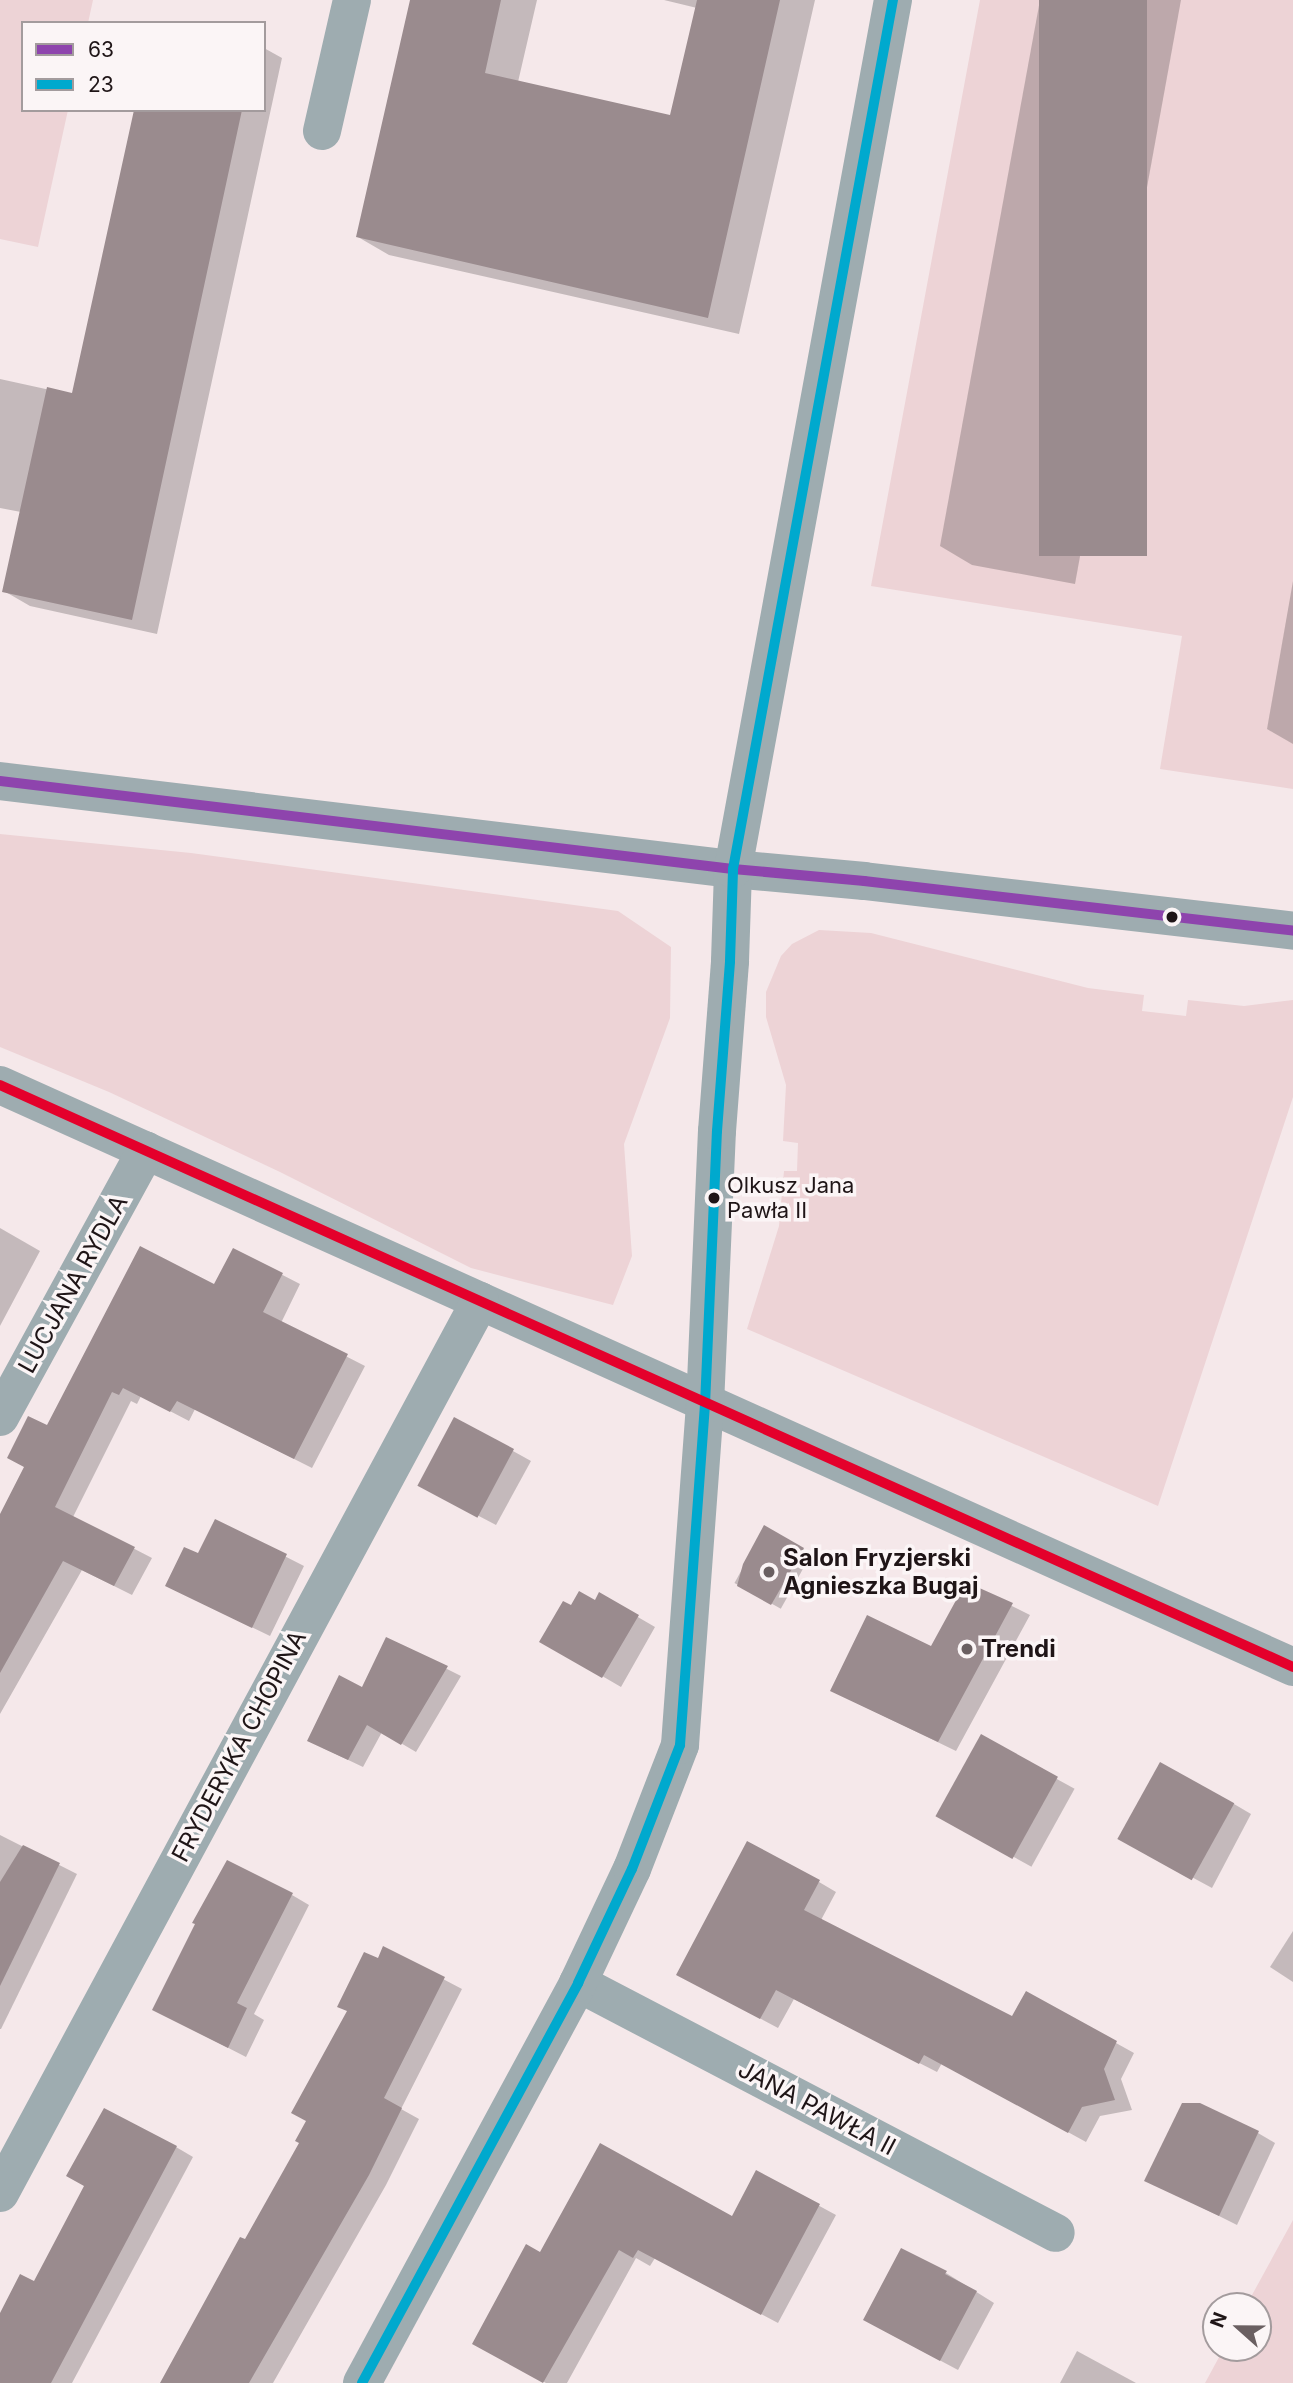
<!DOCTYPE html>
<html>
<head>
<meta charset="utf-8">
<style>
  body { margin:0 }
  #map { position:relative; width:1293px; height:2383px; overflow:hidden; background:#f5e8ea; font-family:Inter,sans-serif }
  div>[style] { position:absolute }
  .green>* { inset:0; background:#edd3d6 }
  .shadow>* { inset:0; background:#0003; transform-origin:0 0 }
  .building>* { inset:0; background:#9a8b8e; transform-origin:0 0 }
  .minor>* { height:38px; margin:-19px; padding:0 19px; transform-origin:19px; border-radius:19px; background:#9eacb0 }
  .bus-1>* { height:10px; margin:-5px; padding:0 5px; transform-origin:5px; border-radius:5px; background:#8e44ad }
  .bus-2>* { height:10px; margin:-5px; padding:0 5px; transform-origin:5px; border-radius:5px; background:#00a9ce }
  .bus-3>* { height:10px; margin:-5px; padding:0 5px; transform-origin:5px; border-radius:5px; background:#e4002b }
  .dots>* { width:19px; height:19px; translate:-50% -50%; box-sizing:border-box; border:4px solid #fbf5f6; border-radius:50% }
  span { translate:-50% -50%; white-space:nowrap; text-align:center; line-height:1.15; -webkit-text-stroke:7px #fbf5f6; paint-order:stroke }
  .bus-label { font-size:22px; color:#1f1517 }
  .left { translate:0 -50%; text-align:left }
  .street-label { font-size:24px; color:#1f1517 }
  .poi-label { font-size:24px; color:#1f1517; font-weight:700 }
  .legend { position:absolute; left:21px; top:21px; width:245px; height:91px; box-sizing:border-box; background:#fbf5f6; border:2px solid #a39b9d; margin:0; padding:9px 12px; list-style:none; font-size:21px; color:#1f1517 }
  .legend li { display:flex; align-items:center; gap:14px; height:35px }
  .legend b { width:35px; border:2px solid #a39b9d }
  .north { position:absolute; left:1202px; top:2292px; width:70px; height:70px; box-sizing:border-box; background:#fbf5f6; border:2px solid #a39b9d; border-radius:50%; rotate:291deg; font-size:19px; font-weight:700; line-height:28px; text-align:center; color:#1f1517 }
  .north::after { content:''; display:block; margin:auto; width:24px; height:32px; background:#6a5f61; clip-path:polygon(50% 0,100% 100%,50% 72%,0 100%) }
</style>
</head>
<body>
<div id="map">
  <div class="green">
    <i style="clip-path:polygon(0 0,93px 0,88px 23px,23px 23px,23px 110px,68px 110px,38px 247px,0 239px)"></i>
    <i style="clip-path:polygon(980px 0,1293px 0,1293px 789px,1160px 769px,1182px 636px,871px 586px)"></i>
    <i style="clip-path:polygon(0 834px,191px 853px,618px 911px,671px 947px,670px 1018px,624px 1144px,632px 1256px,613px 1305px,471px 1268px,280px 1172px,109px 1092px,0 1047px)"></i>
    <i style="clip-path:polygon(819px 930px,871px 933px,1088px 988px,1144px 995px,1142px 1011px,1186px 1016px,1188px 1000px,1244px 1006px,1293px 1000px,1293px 1097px,1158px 1506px,747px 1329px,779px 1226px,784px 1171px,797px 1171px,798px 1143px,783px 1141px,786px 1085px,766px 1017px,766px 992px,781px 956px,792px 944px)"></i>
    <i style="clip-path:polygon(1293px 2220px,1293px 2383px,1205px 2383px,1224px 2348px,1258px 2348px,1258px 2306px,1246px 2306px)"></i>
  </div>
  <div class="shadow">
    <i style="clip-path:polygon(411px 0,537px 0,518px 82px,671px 118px,697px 8px,664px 0,815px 0,739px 334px,389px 255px,358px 237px)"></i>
    <i style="clip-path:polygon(1040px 0,1181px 0,1075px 584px,972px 565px,940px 546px)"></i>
    <i style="clip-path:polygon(264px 48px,282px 58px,157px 634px,30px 606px,4px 591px,21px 512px,0 508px,0 379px,73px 395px,135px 110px,264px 110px)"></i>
    <i style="clip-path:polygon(1293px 581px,1293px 744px,1267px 729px)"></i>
    <i style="clip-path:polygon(0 1228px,40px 1251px,0 1326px)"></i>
    <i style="clip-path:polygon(234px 1250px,300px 1284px,281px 1323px,365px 1366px,312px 1468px,195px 1409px,189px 1421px,141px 1396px,137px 1404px,131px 1401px,73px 1517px,152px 1558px,132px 1595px,82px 1570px,0 1714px,0 1518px,47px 1428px,215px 1287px)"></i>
    <i style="clip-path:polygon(455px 1419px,531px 1461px,496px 1525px,435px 1493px)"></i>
    <i style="clip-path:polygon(216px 1521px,304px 1566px,270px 1636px,167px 1586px,199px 1555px)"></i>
    <i style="left:765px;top:1528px;width:53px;height:63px;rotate:29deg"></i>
    <i style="clip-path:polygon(967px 1584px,1030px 1615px,956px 1751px,832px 1691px,932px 1648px)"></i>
    <i style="clip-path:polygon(600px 1595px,655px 1627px,621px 1687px,542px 1641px,572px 1607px,596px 1602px)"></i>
    <i style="clip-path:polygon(387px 1639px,461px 1676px,416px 1752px,382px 1732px,363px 1767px,323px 1748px,363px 1689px)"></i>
    <i style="left:981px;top:1737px;width:107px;height:89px;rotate:29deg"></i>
    <i style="clip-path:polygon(1234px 1804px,1251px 1814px,1212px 1888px,1138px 1848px)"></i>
    <i style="clip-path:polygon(0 1835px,77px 1874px,1px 2029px,0 2029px)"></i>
    <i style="clip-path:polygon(819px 1882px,836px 1892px,821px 1920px,1012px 2018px,1026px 1993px,1134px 2053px,1121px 2079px,1132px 2110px,1100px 2116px,1086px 2142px,942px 2063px,937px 2072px,794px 1999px,778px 2028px,696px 1984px)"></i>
    <i style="clip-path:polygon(292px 1895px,309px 1905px,254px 2014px,264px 2020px,246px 2057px,172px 2019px)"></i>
    <i style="clip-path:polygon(1293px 1931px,1293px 1982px,1270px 1967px)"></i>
    <i style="clip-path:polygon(384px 1948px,462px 1989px,401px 2109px,419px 2119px,386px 2185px,273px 2383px,163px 2383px,301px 2143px)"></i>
    <i style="clip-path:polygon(1258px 2133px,1275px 2143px,1237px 2225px,1147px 2180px)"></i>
    <i style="clip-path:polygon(176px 2147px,193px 2157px,72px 2383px,0 2383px,0 2315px)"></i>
    <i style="clip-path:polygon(757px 2172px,836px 2215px,778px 2323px,655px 2258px,650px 2266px,636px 2258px,567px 2383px,546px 2383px,474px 2343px,541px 2254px,733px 2218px)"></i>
    <i style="clip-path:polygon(902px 2250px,946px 2273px,994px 2303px,958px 2370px,883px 2330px)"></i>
    <i style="clip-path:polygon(1077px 2351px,1136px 2383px,1060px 2383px)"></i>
  </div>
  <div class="building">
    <i style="clip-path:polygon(410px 0,501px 0,485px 73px,670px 115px,697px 0,780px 0,708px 318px,356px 237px)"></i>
    <i style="left:1039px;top:0;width:108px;height:556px"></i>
    <i style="clip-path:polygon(134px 110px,242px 110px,132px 620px,2px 592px,47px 387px,72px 393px)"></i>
    <i style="clip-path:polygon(140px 1246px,214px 1284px,233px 1248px,283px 1273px,263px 1312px,348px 1354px,294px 1459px,177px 1401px,170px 1412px,123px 1388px,119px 1395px,112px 1392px,55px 1507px,135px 1547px,114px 1586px,63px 1561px,0 1673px,0 1514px,24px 1467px,7px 1458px,28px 1416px,47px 1425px)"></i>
    <i style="left:454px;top:1417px;width:68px;height:78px;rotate:28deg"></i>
    <i style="clip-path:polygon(215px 1519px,287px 1554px,252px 1628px,165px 1586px,184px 1547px,198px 1553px)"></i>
    <i style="clip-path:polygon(764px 1525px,804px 1548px,771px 1605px,737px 1586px,743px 1564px)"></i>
    <i style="clip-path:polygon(966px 1582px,1013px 1603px,938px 1742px,830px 1691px,867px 1615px,931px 1646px)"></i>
    <i style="clip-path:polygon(579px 1591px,595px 1600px,599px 1592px,639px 1615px,602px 1678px,539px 1642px,563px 1601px,571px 1605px)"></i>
    <i style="clip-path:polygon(386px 1637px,448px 1666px,401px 1745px,367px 1725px,348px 1760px,307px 1741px,339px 1675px,362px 1687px)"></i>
    <i style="left:981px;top:1734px;width:88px;height:94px;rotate:29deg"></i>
    <i style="left:1160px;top:1762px;width:85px;height:88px;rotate:29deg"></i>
    <i style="clip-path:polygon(747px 1841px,820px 1880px,804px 1910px,1012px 2016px,1026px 1991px,1117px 2041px,1104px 2069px,1115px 2100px,1082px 2107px,1068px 2133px,924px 2055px,919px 2064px,776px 1990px,760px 2019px,676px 1975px)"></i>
    <i style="clip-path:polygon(23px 1845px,60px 1863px,0 1986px,0 1882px)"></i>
    <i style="clip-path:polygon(227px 1860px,293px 1893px,237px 2003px,247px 2008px,228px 2048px,152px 2010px,195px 1924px,192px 1923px)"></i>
    <i style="clip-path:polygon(383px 1946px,445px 1977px,384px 2098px,402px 2108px,369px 2175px,249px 2383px,160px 2383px,240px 2237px,245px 2239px,299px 2143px,295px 2141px,306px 2121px,291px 2113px,347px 2011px,337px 2007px,364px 1952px,378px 1958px)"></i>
    <i style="clip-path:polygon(1182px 2103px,1200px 2103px,1259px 2131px,1219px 2216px,1144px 2181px)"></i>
    <i style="clip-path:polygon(104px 2108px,177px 2146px,51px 2383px,0 2383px,0 2313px,20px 2274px,34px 2281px,84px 2186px,66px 2176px)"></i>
    <i style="clip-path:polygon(600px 2143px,732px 2216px,756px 2170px,820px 2204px,761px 2315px,638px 2250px,633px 2258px,619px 2250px,543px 2383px,472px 2344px,526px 2244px,540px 2252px)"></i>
    <i style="clip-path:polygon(901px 2248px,947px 2271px,945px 2274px,977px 2291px,940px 2361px,863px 2320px)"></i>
  </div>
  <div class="minor">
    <i style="left:322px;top:131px;width:134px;rotate:-77.1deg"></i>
    <i style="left:0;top:781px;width:738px;rotate:6.85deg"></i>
    <i style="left:733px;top:869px;width:132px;rotate:5.2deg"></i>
    <i style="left:864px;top:881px;width:432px;rotate:6.6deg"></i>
    <i style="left:0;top:1085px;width:1418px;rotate:24.23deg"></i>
    <i style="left:0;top:1417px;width:304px;rotate:-61.3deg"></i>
    <i style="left:578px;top:1983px;width:539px;rotate:27.61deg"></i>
    <i style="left:0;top:2193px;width:1013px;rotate:-61.71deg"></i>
    <i style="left:362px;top:2383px;width:455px;rotate:-61.6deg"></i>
    <i style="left:578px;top:1983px;width:126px;rotate:-64.7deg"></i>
    <i style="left:632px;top:1869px;width:133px;rotate:-68.8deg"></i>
    <i style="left:680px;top:1745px;width:341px;rotate:-85.8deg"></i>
    <i style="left:705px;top:1405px;width:274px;rotate:-87.5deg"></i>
    <i style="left:717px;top:1131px;width:170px;rotate:-85.6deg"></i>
    <i style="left:730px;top:961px;width:92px;rotate:-88.1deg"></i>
    <i style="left:733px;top:869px;width:884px;rotate:-79.57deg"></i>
  </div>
  <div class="bus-1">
    <i style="left:0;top:781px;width:738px;rotate:6.85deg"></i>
    <i style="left:733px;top:869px;width:132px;rotate:5.2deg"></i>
    <i style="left:864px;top:881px;width:432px;rotate:6.6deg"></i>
  </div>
  <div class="bus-2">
    <i style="left:362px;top:2383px;width:455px;rotate:-61.6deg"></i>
    <i style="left:578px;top:1983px;width:126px;rotate:-64.7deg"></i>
    <i style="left:632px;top:1869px;width:133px;rotate:-68.8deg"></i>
    <i style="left:680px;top:1745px;width:341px;rotate:-85.8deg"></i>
    <i style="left:705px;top:1405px;width:274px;rotate:-87.5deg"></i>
    <i style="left:717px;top:1131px;width:170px;rotate:-85.6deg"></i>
    <i style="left:730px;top:961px;width:92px;rotate:-88.1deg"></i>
    <i style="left:733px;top:869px;width:884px;rotate:-79.57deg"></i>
  </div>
  <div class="bus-3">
    <i style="left:0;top:1085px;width:1418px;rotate:24.23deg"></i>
  </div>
  <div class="dots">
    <i style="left:1172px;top:917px;background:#1f1517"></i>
    <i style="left:714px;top:1198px;background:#1f1517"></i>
    <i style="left:769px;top:1572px;background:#6a5f61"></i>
    <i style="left:967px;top:1649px;background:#6a5f61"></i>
  </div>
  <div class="bus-label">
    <span class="left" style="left:727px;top:1198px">Olkusz Jana<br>Pawła II</span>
  </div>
  <div class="street-label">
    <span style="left:73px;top:1284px;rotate:-61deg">LUCJANA RYDLA</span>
    <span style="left:239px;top:1746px;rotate:-62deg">FRYDERYKA CHOPINA</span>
    <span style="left:817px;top:2108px;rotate:28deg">JANA PAWŁA II</span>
  </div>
  <div class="poi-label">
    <span class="left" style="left:783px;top:1572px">Salon Fryzjerski<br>Agnieszka Bugaj</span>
    <span class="left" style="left:981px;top:1649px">Trendi</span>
  </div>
  <ul class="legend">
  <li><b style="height:9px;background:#8e44ad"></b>63</li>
  <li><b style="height:9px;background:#00a9ce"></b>23</li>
  </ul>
  <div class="north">N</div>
</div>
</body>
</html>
